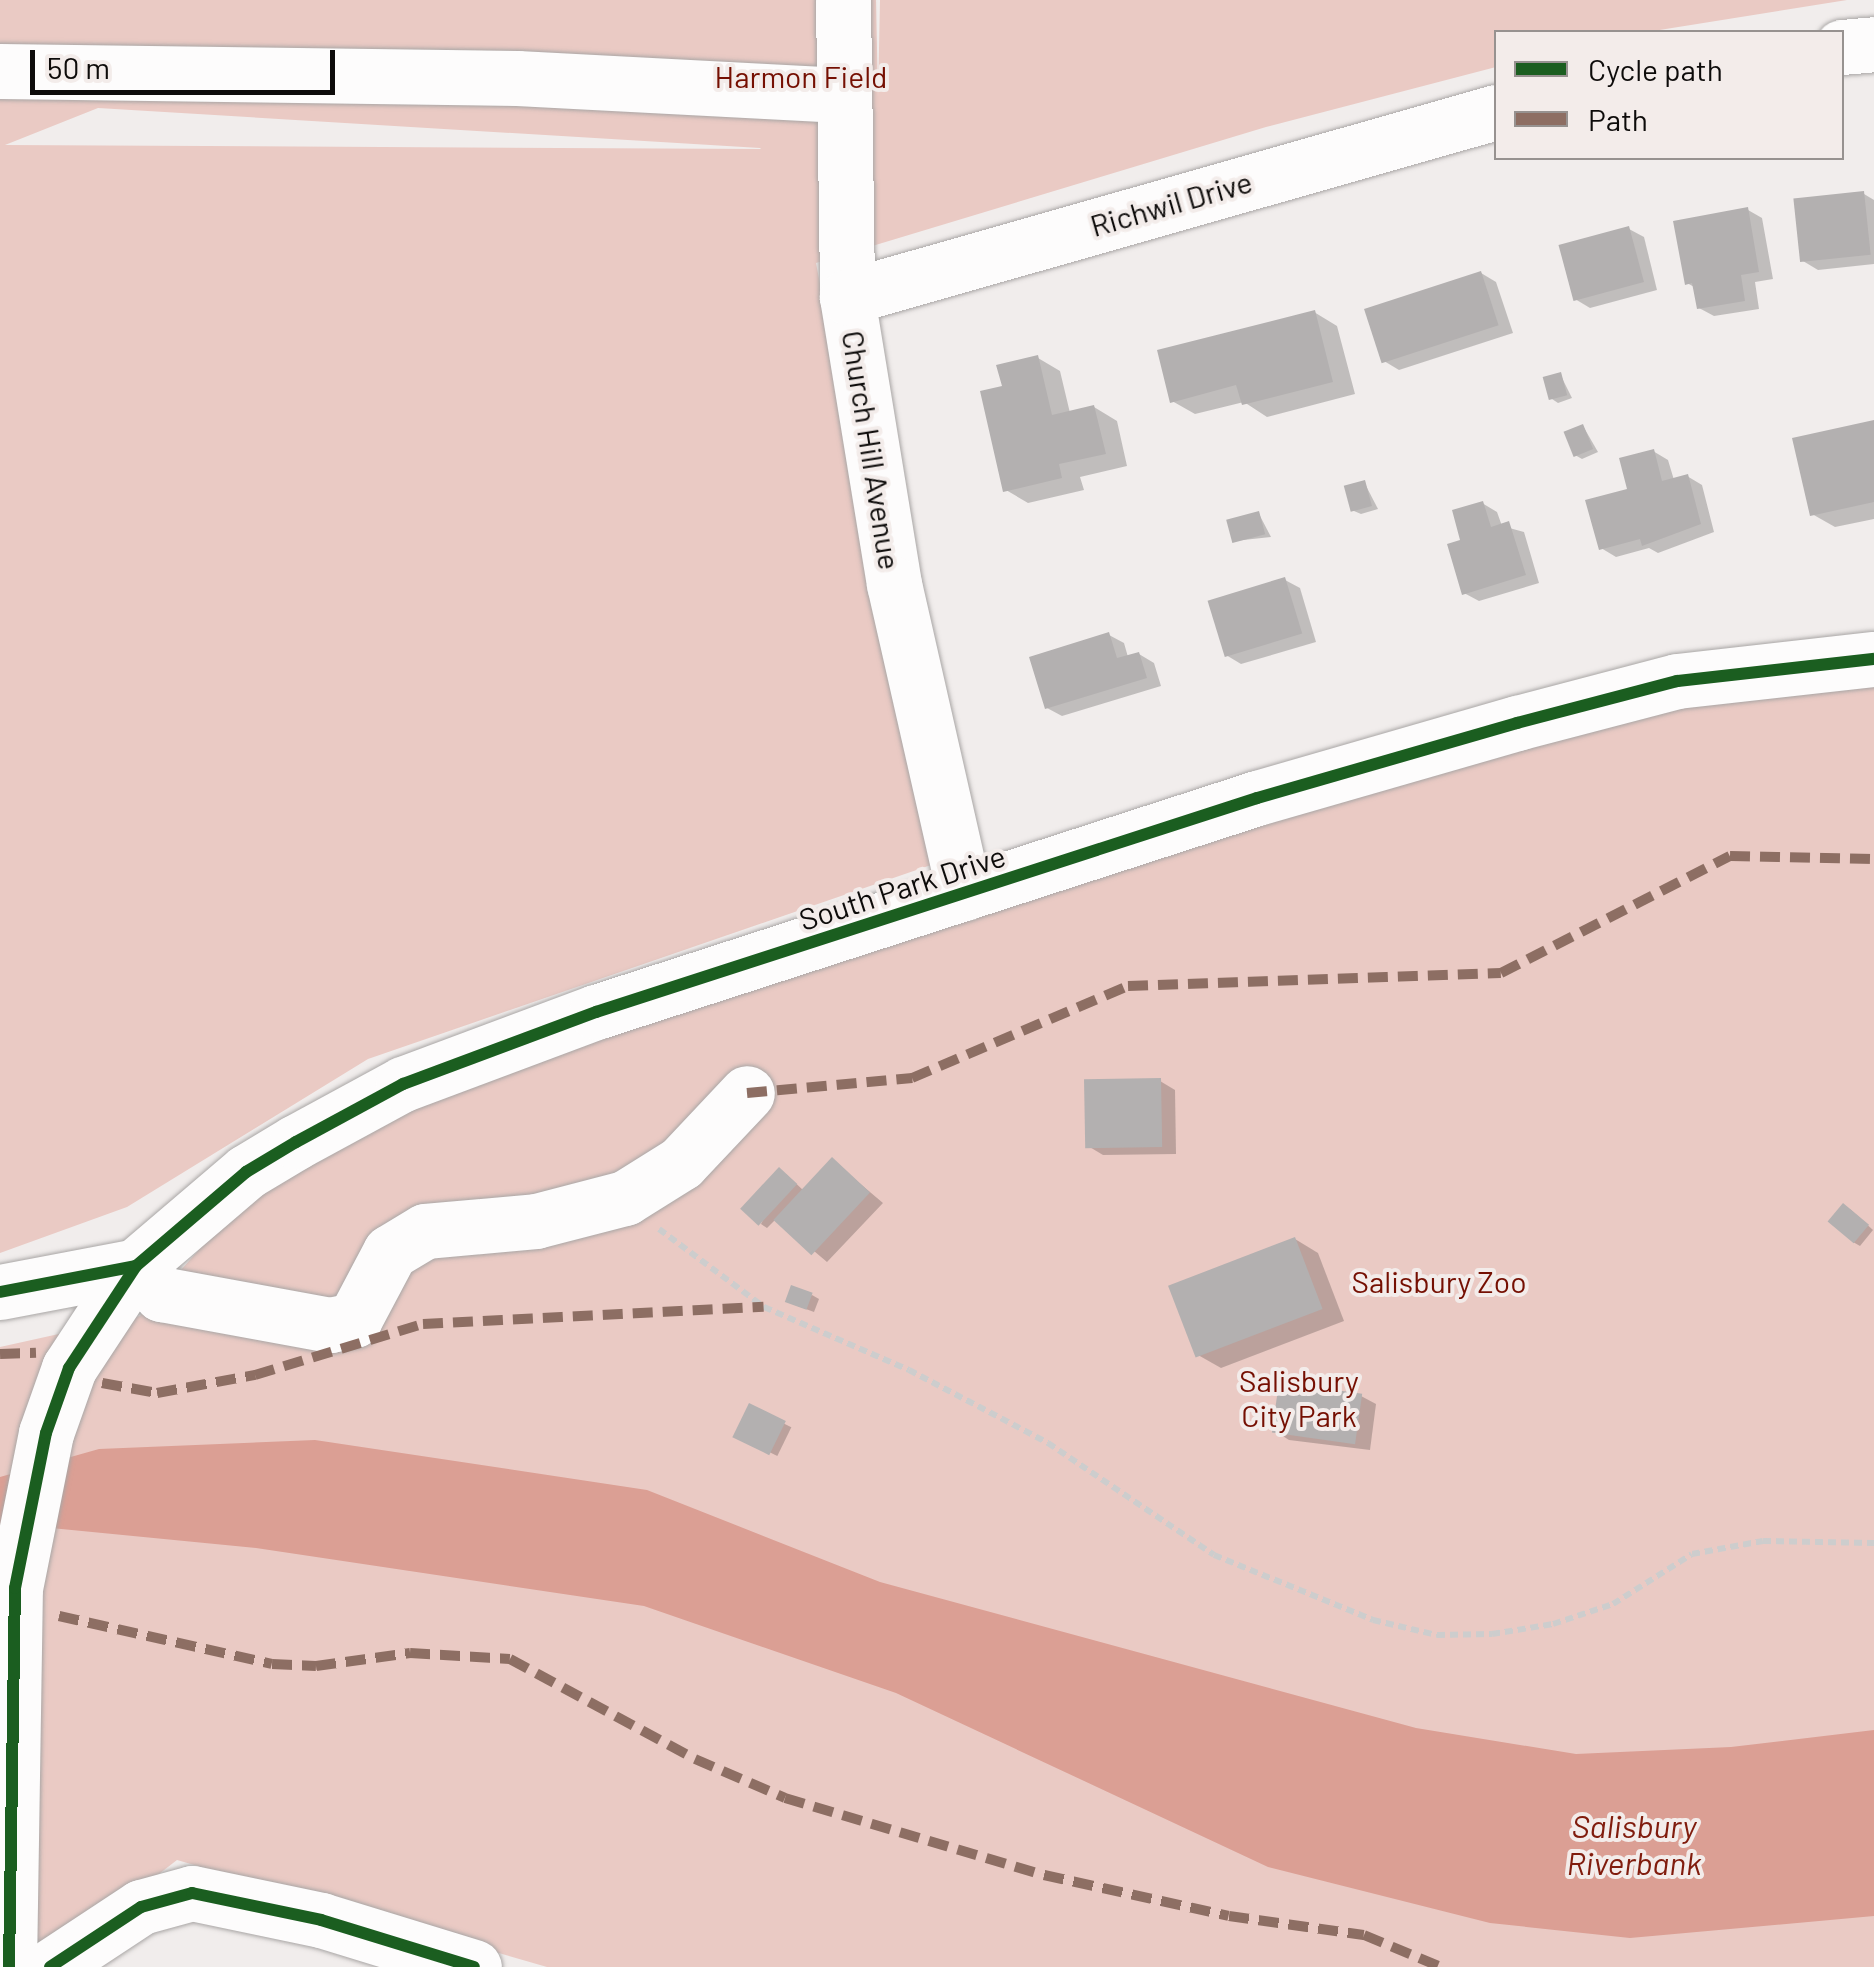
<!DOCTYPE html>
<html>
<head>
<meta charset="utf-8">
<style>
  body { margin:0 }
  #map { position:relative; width:1874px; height:1967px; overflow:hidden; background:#f1edec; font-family:Barlow,sans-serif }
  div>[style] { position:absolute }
  .green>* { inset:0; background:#eacac4 }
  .water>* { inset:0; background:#db9f94 }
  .shadow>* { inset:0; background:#0003; transform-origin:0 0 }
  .building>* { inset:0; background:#b3b0b0; transform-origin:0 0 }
  .path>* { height:6px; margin-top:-3px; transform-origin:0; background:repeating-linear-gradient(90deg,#cdcdcd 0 8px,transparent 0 13px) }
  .roads { filter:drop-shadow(0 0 2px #a9a6a5) drop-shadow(0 0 2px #a9a6a5) }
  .minor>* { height:55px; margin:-27.5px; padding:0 27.5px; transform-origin:27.5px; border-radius:27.5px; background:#fdfcfc }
  .quiet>* { height:10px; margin-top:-5px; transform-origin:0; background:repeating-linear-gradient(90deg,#8d6e63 0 20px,transparent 0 30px) }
  .cycleway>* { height:12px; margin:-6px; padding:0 6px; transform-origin:6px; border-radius:6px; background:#1b5e20 }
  span { translate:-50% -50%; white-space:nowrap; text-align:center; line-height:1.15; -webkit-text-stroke:8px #f3ecea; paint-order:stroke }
  .park-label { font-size:30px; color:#750f02 }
  .street-label { font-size:30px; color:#0d0b0a }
  .water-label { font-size:32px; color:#801c0d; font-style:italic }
  .legend { position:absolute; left:1494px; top:30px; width:350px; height:130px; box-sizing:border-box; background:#f3ecea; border:2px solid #979290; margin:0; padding:12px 18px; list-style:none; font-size:30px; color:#0d0b0a }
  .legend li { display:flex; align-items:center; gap:20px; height:50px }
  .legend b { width:50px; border:2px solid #979290 }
  .scale { position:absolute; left:30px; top:50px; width:305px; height:45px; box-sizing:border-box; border:5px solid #0d0b0a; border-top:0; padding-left:12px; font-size:30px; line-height:35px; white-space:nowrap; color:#0d0b0a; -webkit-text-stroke:8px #f3ecea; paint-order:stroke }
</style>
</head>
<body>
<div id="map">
  <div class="green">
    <i style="clip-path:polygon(evenodd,0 0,876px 0,878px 97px,880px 0,1847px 0,1647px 32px,1496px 32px,1496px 67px,1266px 127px,816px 263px,931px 865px,368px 1059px,127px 1207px,0 1253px,0 0,98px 108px,760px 148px,761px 149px,5px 145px,98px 108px)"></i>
    <i style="clip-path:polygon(1874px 675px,1874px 1967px,547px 1967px,177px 1860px,133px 1894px,0 1967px,0 1347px,140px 1316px,229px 1216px,382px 1117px,896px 927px,1705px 698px)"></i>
  </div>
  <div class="water">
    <i style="clip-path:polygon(315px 1440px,647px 1490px,880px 1582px,1416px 1728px,1576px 1754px,1731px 1747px,1874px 1730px,1874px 1916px,1630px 1938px,1490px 1923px,1268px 1867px,896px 1693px,644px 1606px,256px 1548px,0 1523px,0 1477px,99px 1449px)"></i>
  </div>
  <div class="shadow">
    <i style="clip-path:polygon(1864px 194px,1874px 200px,1874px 264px,1818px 270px,1803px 261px)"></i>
    <i style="clip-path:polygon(1748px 210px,1762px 218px,1773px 279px,1755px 282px,1759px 309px,1714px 316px,1699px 308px,1696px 288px,1687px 283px)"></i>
    <i style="clip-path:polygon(1629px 229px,1644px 237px,1657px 290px,1590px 308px,1575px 299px)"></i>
    <i style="clip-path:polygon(1481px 273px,1496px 282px,1513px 333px,1399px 370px,1384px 361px)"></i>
    <i style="clip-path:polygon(1314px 312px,1337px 326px,1355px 394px,1267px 417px,1244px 402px,1195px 414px,1172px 401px)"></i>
    <i style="clip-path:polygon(1038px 358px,1060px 371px,1070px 413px,1094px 407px,1117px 421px,1127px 466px,1080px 477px,1084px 490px,1028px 503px,1006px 490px,1005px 388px)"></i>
    <i style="clip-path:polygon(1560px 374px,1572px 398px,1558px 403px,1552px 399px)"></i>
    <i style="clip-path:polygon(1874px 422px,1874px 519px,1835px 527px,1812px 514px)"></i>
    <i style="clip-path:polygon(1583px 426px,1598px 452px,1582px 459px,1575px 455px)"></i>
    <i style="clip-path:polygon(1653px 451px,1668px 460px,1674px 480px,1687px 476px,1702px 485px,1714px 532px,1658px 553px,1649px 548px,1616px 557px,1601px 548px)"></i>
    <i style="clip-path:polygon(1364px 482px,1378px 509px,1361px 514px,1354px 511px)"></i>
    <i style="clip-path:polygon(1482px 503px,1497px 512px,1502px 526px,1524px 532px,1539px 583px,1479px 601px,1464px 593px,1463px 541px)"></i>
    <i style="clip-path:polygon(1259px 514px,1271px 537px,1234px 541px)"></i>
    <i style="clip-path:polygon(1285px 580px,1300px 588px,1316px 642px,1241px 664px,1226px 655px)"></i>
    <i style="clip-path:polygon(1109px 635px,1124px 643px,1128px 657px,1139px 654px,1154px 663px,1161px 686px,1062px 716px,1047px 708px)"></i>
    <i style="clip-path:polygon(1160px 1081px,1175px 1090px,1176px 1154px,1103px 1155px,1088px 1146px)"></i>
    <i style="clip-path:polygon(832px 1160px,883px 1203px,827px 1262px,776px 1219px,767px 1228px,761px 1224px,786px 1174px,804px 1191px)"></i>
    <i style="clip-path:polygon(1850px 1209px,1873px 1230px,1860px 1246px,1853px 1242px)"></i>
    <i style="clip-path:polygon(1295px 1239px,1318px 1253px,1344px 1321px,1221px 1368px,1198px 1355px)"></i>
    <i style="clip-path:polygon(812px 1295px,819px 1299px,814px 1312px,795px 1305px)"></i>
    <i style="clip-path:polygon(1361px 1396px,1376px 1404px,1370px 1450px,1289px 1440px,1275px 1431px)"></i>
    <i style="left:750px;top:1407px;width:46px;height:32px;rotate:26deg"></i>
  </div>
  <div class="building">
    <i style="left:1864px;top:191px;width:64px;height:71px;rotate:84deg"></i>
    <i style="clip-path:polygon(1748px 207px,1759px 272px,1741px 275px,1745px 301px,1697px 309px,1692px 283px,1685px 285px,1673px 221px)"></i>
    <i style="left:1629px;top:226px;width:58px;height:73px;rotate:75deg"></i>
    <i style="left:1481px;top:271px;width:57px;height:123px;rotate:72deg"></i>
    <i style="clip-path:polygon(1315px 310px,1333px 382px,1242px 405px,1236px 385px,1170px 403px,1157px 350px)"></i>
    <i style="clip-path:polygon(1038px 355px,1052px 415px,1094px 405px,1106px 454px,1059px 464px,1062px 478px,1003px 492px,980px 391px,1002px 386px,996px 365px)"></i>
    <i style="left:1561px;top:372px;width:24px;height:19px;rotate:75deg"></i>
    <i style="clip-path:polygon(1874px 420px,1874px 502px,1810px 516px,1792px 438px)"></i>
    <i style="left:1583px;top:424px;width:27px;height:21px;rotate:68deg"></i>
    <i style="clip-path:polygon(1654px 449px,1662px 481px,1688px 474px,1701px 524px,1642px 546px,1640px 539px,1599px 550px,1585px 500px,1627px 489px,1619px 458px)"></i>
    <i style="left:1365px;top:480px;width:27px;height:22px;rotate:75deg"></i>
    <i style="clip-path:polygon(1483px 501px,1491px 527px,1509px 521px,1526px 575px,1462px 595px,1447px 544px,1460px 540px,1452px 510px)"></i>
    <i style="left:1259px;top:511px;width:24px;height:34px;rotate:75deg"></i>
    <i style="left:1285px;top:577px;width:59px;height:81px;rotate:73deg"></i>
    <i style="clip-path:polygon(1109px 632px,1117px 658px,1139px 652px,1147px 678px,1045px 709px,1029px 657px)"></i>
    <i style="left:1161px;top:1078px;width:69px;height:77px;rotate:89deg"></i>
    <i style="left:832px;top:1157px;width:52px;height:86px;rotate:43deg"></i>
    <i style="left:779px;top:1167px;width:25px;height:57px;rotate:43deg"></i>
    <i style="left:1843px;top:1203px;width:34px;height:24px;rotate:40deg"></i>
    <i style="left:1295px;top:1237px;width:77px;height:136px;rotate:69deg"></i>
    <i style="left:791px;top:1285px;width:23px;height:18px;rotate:20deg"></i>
    <i style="left:1279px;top:1382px;width:84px;height:51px;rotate:8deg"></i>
    <i style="left:749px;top:1403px;width:41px;height:38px;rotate:26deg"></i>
  </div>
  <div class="path">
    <i style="left:659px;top:1229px;width:131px;rotate:36.6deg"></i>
    <i style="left:764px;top:1307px;width:158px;rotate:23.5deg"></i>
    <i style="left:909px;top:1370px;width:157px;rotate:27.7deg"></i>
    <i style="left:1048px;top:1443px;width:200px;rotate:34deg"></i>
    <i style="left:1214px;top:1555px;width:172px;rotate:22.2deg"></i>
    <i style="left:1373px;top:1620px;width:66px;rotate:13.2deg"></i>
    <i style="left:1437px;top:1635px;width:55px;rotate:-1deg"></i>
    <i style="left:1492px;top:1634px;width:62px;rotate:-9.3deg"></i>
    <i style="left:1553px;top:1624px;width:63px;rotate:-18.4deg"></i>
    <i style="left:1613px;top:1604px;width:93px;rotate:-32.3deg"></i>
    <i style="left:1692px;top:1554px;width:72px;rotate:-10.4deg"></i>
    <i style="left:1763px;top:1541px;width:111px;rotate:1deg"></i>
  </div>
  <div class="roads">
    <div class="minor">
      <i style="left:843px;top:0;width:297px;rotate:89.2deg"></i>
      <i style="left:847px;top:297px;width:291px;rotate:80.7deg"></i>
      <i style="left:894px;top:584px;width:317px;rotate:77.2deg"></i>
      <i style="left:1842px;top:47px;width:32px;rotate:-5deg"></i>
      <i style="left:0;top:71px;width:517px;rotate:0.78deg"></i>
      <i style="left:517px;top:78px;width:325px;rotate:3deg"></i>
      <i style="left:847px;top:297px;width:675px;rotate:-15.91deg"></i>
      <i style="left:136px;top:1266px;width:38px;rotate:48deg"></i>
      <i style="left:161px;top:1294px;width:172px;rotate:10.4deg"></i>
      <i style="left:330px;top:1325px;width:25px;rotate:-12deg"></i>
      <i style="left:354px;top:1320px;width:77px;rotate:-62.1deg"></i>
      <i style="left:390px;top:1252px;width:41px;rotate:-31deg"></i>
      <i style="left:425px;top:1231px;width:111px;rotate:-5.1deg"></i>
      <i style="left:536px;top:1221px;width:92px;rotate:-14.5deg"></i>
      <i style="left:625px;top:1198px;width:66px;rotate:-32deg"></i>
      <i style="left:681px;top:1163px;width:96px;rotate:-46.7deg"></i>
      <i style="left:0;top:1292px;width:138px;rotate:-10.8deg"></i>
      <i style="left:136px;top:1266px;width:145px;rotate:-40.5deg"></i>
      <i style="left:246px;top:1172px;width:58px;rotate:-31deg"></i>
      <i style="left:296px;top:1142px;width:122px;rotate:-28.5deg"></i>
      <i style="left:403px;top:1084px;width:206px;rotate:-20.5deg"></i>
      <i style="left:596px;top:1012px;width:695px;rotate:-17.94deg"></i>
      <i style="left:1257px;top:798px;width:271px;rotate:-16.1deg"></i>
      <i style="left:1517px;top:723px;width:165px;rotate:-14.7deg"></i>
      <i style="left:1677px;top:681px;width:198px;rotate:-6.4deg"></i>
      <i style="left:9px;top:1967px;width:379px;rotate:-89.1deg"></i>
      <i style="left:15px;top:1588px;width:158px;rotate:-78.7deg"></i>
      <i style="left:46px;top:1433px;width:69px;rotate:-70.5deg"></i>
      <i style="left:69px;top:1368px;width:122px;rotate:-56.7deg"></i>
      <i style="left:50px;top:1967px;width:109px;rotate:-33.4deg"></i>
      <i style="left:141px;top:1907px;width:53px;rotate:-15.4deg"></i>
      <i style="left:192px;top:1893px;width:132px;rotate:11.8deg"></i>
      <i style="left:321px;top:1920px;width:160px;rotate:17.1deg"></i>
    </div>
  </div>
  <div class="quiet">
    <i style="left:747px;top:1093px;width:166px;rotate:-5.2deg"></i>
    <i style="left:912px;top:1078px;width:235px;rotate:-23.1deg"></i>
    <i style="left:1128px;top:986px;width:373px;rotate:-2deg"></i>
    <i style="left:1501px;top:973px;width:257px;rotate:-27.1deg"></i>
    <i style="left:1730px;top:856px;width:144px;rotate:1.2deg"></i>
    <i style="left:0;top:1354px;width:36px;rotate:-2deg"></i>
    <i style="left:102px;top:1383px;width:56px;rotate:10.3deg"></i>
    <i style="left:157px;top:1393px;width:100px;rotate:-10.4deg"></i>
    <i style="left:255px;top:1375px;width:176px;rotate:-16.9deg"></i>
    <i style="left:423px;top:1324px;width:341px;rotate:-2.9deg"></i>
    <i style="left:59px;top:1616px;width:218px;rotate:12.7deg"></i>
    <i style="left:272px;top:1664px;width:44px;rotate:2.6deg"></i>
    <i style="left:316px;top:1666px;width:95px;rotate:-7.9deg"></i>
    <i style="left:410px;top:1653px;width:100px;rotate:3.4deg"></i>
    <i style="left:510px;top:1659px;width:210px;rotate:28.4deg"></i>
    <i style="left:695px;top:1759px;width:98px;rotate:23.4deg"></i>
    <i style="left:785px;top:1798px;width:270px;rotate:16.6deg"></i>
    <i style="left:1044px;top:1875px;width:189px;rotate:12.5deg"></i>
    <i style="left:1229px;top:1916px;width:136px;rotate:8deg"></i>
    <i style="left:1364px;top:1935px;width:83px;rotate:22.6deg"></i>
  </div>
  <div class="cycleway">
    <i style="left:0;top:1292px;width:138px;rotate:-10.8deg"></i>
    <i style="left:136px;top:1266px;width:145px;rotate:-40.5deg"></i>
    <i style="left:246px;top:1172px;width:58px;rotate:-31deg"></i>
    <i style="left:296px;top:1142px;width:122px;rotate:-28.5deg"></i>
    <i style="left:403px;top:1084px;width:206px;rotate:-20.5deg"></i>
    <i style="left:596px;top:1012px;width:695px;rotate:-17.94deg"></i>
    <i style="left:1257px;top:798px;width:271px;rotate:-16.1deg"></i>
    <i style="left:1517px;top:723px;width:165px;rotate:-14.7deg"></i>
    <i style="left:1677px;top:681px;width:198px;rotate:-6.4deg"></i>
    <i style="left:9px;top:1967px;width:379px;rotate:-89.1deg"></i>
    <i style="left:15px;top:1588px;width:158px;rotate:-78.7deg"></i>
    <i style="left:46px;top:1433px;width:69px;rotate:-70.5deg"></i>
    <i style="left:69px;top:1368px;width:122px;rotate:-56.7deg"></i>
    <i style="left:50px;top:1967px;width:109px;rotate:-33.4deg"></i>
    <i style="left:141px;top:1907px;width:53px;rotate:-15.4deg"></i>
    <i style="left:192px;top:1893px;width:132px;rotate:11.8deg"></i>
    <i style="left:321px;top:1920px;width:160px;rotate:17.1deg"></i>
  </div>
  <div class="park-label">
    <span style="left:801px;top:76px">Harmon Field</span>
    <span style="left:1439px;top:1281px">Salisbury Zoo</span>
    <span style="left:1299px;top:1397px">Salisbury<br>City Park</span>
  </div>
  <div class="street-label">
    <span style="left:1171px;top:203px;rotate:-16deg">Richwil Drive</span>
    <span style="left:872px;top:450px;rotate:81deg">Church Hill Avenue</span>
    <span style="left:902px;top:887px;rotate:-18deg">South Park Drive</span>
  </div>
  <div class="water-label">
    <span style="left:1634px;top:1844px">Salisbury<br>Riverbank</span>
  </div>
  <ul class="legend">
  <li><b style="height:12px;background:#1b5e20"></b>Cycle path</li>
  <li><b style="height:12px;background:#8d6e63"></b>Path</li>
  </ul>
  <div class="scale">50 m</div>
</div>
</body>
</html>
